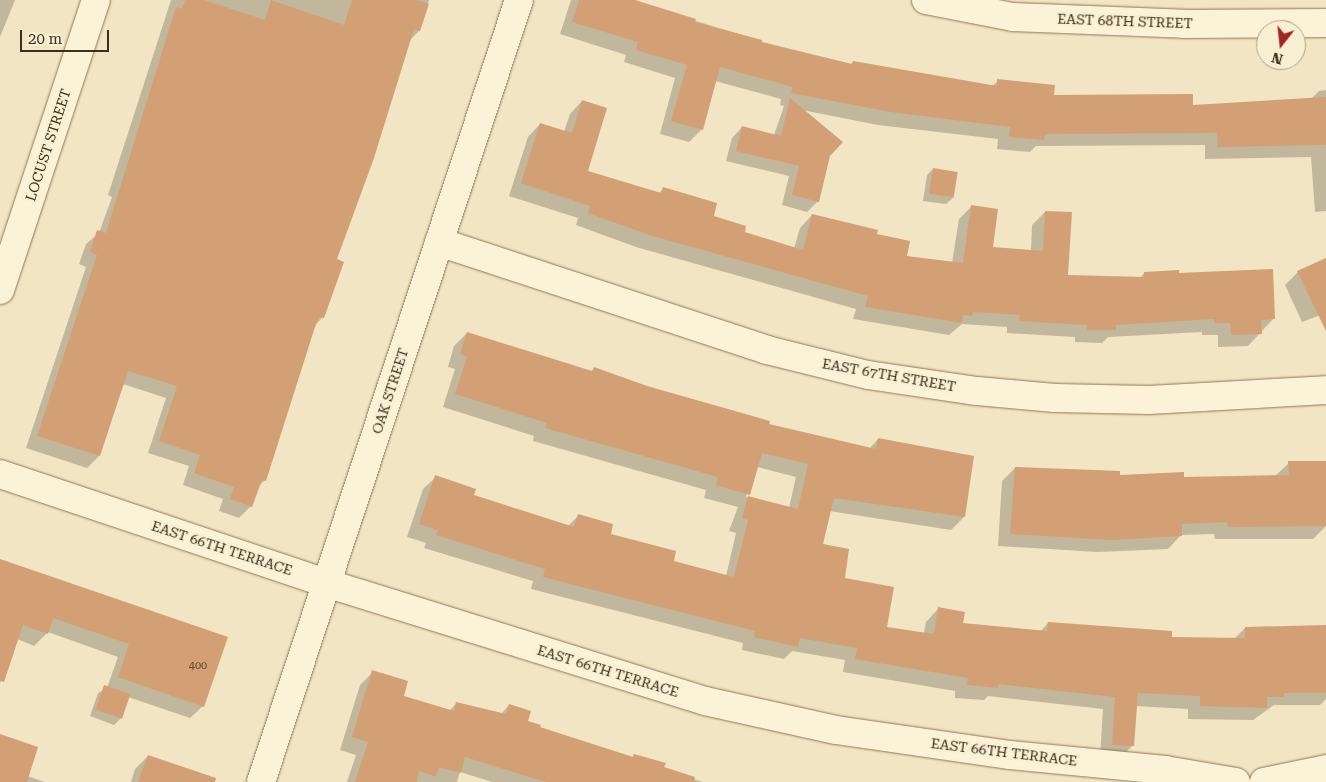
<!DOCTYPE html>
<html>
<head>
<meta charset="utf-8">
<style>
  body { margin:0 }
  #map { position:relative; width:1326px; height:782px; overflow:hidden; background:#f2e5c3; font-family:"Roboto Serif",serif }
  div>[style] { position:absolute }
  .shadow>* { inset:0; background:#0003 }
  .building>* { inset:0; background:#d39f75; transform-origin:0 0 }
  .roads { filter:drop-shadow(0 0 1px #8e7658) drop-shadow(0 0 1px #8e7658) }
  .minor>* { height:28px; margin:-14px; padding:0 14px; transform-origin:14px; border-radius:14px; background:#fcf2d7 }
  span { translate:-50% -50%; white-space:nowrap; text-align:center; line-height:1.15; -webkit-text-stroke:4.5px #f9efd3; paint-order:stroke }
  .number-label { font-size:11px; color:#624a33 }
  .number-label span { -webkit-text-stroke-width:0 }
  .street-label { font-size:14px; color:#3d2d1d }
  .north { position:absolute; left:1256px; top:20px; width:50px; height:50px; box-sizing:border-box; background:#f9efd3; border:1px solid #aea18a; border-radius:50%; rotate:196deg; font-size:14px; font-weight:700; line-height:20px; text-align:center; color:#3d2d1d }
  .north::after { content:''; display:block; margin:auto; width:18px; height:22px; background:#a32422; clip-path:polygon(50% 0,100% 100%,50% 72%,0 100%) }
  .scale { position:absolute; left:20px; top:30px; width:89px; height:22px; box-sizing:border-box; border:2px solid #3d2d1d; border-top:0; padding-left:6px; font-size:15px; line-height:18px; white-space:nowrap; color:#3d2d1d; -webkit-text-stroke:4px #f9efd3; paint-order:stroke }
</style>
</head>
<body>
<div id="map">
  <div class="shadow">
    <i style="clip-path:polygon(0 0,15px 0,0 37px)"></i>
    <i style="clip-path:polygon(171px 0,429px 0,419px 31px,409px 41px,336px 260px,342px 262px,322px 318px,314px 326px,265px 480px,258px 487px,251px 506px,239px 518px,219px 511px,223px 499px,183px 485px,189px 466px,148px 453px,166px 398px,123px 384px,99px 456px,87px 468px,26px 448px,86px 267px,79px 264px,86px 244px,99px 233px,112px 197px,108px 195px)"></i>
    <i style="clip-path:polygon(571px 0,628px 0,761px 41px,760px 43px,850px 65px,853px 62px,992px 86px,998px 81px,1053px 96px,1192px 107px,1311px 99px,1319px 91px,1326px 90px,1326px 211px,1315px 212px,1311px 157px,1205px 159px,1205px 145px,1036px 146px,1030px 152px,997px 149px,998px 139px,878px 125px,802px 110px,829px 156px,818px 201px,807px 212px,782px 205px,789px 176px,726px 161px,732px 138px,742px 127px,774px 135px,784px 106px,780px 105px,781px 99px,715px 81px,702px 129px,689px 142px,660px 134px,675px 78px,624px 62px,626px 55px,560px 34px)"></i>
    <i style="clip-path:polygon(582px 101px,586px 172px,658px 194px,664px 188px,743px 233px,794px 249px,800px 228px,812px 215px,876px 235px,905px 258px,952px 263px,959px 219px,972px 206px,991px 248px,1031px 251px,1032px 225px,1045px 212px,1067px 276px,1140px 278px,1144px 273px,1178px 274px,1274px 318px,1248px 346px,1218px 347px,1218px 335px,1202px 335px,1202px 332px,1108px 337px,1102px 343px,1075px 342px,1075px 337px,1007px 333px,1007px 327px,962px 324px,949px 335px,853px 319px,856px 309px,636px 247px,576px 225px,578px 218px,509px 196px,528px 137px,540px 124px,564px 132px,570px 114px)"></i>
    <i style="clip-path:polygon(933px 169px,953px 198px,946px 204px,923px 201px,927px 175px)"></i>
    <i style="clip-path:polygon(1326px 259px,1326px 313px,1302px 322px,1285px 285px,1298px 272px)"></i>
    <i style="clip-path:polygon(evenodd,467px 333px,591px 372px,594px 369px,768px 425px,869px 449px,878px 439px,964px 517px,951px 530px,829px 511px,822px 545px,843px 579px,886px 628px,924px 633px,926px 622px,938px 609px,962px 624px,1040px 632px,1048px 623px,1171px 638px,1234px 639px,1245px 628px,1326px 626px,1326px 699px,1320px 705px,1274px 705px,1253px 720px,1188px 719px,1188px 709px,1135px 706px,1132px 746px,1119px 759px,1100px 757px,1103px 709px,988px 696px,984px 700px,955px 698px,955px 691px,843px 672px,845px 660px,792px 651px,784px 659px,742px 650px,743px 643px,531px 589px,533px 581px,424px 548px,426px 543px,407px 537px,423px 489px,436px 477px,472px 496px,568px 526px,579px 515px,609px 535px,672px 562px,726px 576px,736px 533px,729px 531px,738px 507px,704px 498px,706px 490px,533px 441px,534px 436px,443px 407px,455px 369px,448px 367px,454px 346px,467px 333px,757px 467px,796px 477px,789px 508px,746px 497px,757px 467px)"></i>
    <i style="clip-path:polygon(1289px 463px,1326px 526px,1313px 539px,1215px 539px,1214px 534px,1181px 535px,1168px 549px,1098px 552px,998px 546px,1002px 481px,1015px 468px,1183px 479px,1275px 476px)"></i>
    <i style="clip-path:polygon(0 561px,227px 638px,203px 706px,190px 718px,128px 697px,121px 718px,114px 725px,90px 716px,98px 693px,107px 688px,118px 657px,48px 632px,34px 646px,17px 639px,0 683px)"></i>
    <i style="clip-path:polygon(373px 672px,402px 696px,449px 711px,457px 703px,501px 714px,509px 705px,526px 722px,539px 728px,632px 758px,634px 755px,662px 770px,703px 782px,492px 782px,460px 772px,457px 782px,347px 782px,356px 755px,340px 750px,360px 685px)"></i>
    <i style="clip-path:polygon(0 738px,27px 776px,45px 782px,0 782px)"></i>
    <i style="clip-path:polygon(148px 756px,183px 782px,131px 782px,135px 769px)"></i>
  </div>
  <div class="building">
    <i style="clip-path:polygon(185px 0,204px 0,265px 20px,271px 0,344px 25px,352px 0,416px 0,429px 4px,420px 31px,414px 29px,374px 158px,337px 259px,344px 262px,324px 318px,319px 317px,314px 330px,266px 481px,262px 480px,252px 507px,230px 499px,234px 487px,194px 473px,200px 455px,159px 441px,177px 386px,128px 371px,100px 456px,37px 436px,97px 255px,90px 252px,97px 230px,106px 233px,176px 7px,182px 9px)"></i>
    <i style="clip-path:polygon(579px 0,635px 0,696px 19px,695px 22px,762px 40px,762px 42px,852px 64px,853px 61px,997px 86px,997px 79px,1055px 85px,1054px 95px,1193px 94px,1193px 105px,1326px 97px,1326px 145px,1218px 147px,1217px 133px,1045px 134px,1044px 140px,1009px 137px,1010px 127px,891px 112px,791px 93px,793px 87px,720px 67px,703px 130px,671px 121px,687px 65px,636px 50px,638px 42px,572px 22px)"></i>
    <i style="clip-path:polygon(790px 98px,843px 142px,830px 156px,819px 202px,792px 195px,799px 166px,736px 151px,742px 126px,781px 136px)"></i>
    <i style="clip-path:polygon(582px 100px,607px 108px,588px 171px,661px 193px,663px 187px,717px 203px,714px 216px,746px 226px,745px 232px,803px 250px,812px 214px,878px 230px,877px 234px,910px 241px,907px 256px,963px 263px,971px 205px,998px 209px,993px 247px,1043px 251px,1045px 211px,1072px 212px,1068px 275px,1144px 277px,1144px 272px,1179px 270px,1179px 273px,1273px 269px,1275px 319px,1261px 320px,1262px 334px,1231px 335px,1230px 323px,1214px 323px,1214px 319px,1116px 325px,1116px 330px,1087px 330px,1087px 325px,1019px 321px,1020px 315px,973px 312px,972px 316px,963px 315px,962px 323px,865px 307px,868px 296px,649px 235px,588px 213px,590px 206px,521px 183px,540px 123px,572px 133px)"></i>
    <i style="left:933px;top:168px;width:25px;height:26px;rotate:9deg"></i>
    <i style="clip-path:polygon(1326px 258px,1326px 331px,1297px 271px)"></i>
    <i style="clip-path:polygon(467px 332px,592px 371px,594px 367px,647px 386px,770px 421px,769px 424px,876px 449px,878px 438px,974px 456px,965px 517px,834px 498px,823px 544px,849px 549px,845px 578px,894px 587px,887px 627px,934px 634px,938px 607px,965px 612px,963px 623px,1047px 631px,1048px 622px,1172px 631px,1172px 637px,1245px 638px,1245px 627px,1326px 625px,1326px 693px,1284px 693px,1284px 697px,1267px 697px,1267px 708px,1200px 706px,1200px 696px,1138px 693px,1134px 746px,1112px 745px,1115px 697px,998px 684px,998px 688px,967px 685px,968px 678px,855px 659px,857px 648px,800px 638px,798px 647px,754px 637px,755px 631px,543px 577px,545px 569px,436px 535px,438px 530px,419px 524px,435px 475px,476px 489px,474px 495px,574px 527px,578px 514px,613px 524px,611px 534px,676px 551px,674px 561px,734px 577px,748px 520px,742px 518px,748px 496px,798px 509px,808px 464px,762px 453px,750px 495px,716px 485px,718px 477px,545px 428px,547px 423px,455px 394px,467px 357px,460px 354px)"></i>
    <i style="clip-path:polygon(1288px 461px,1326px 461px,1326px 526px,1228px 527px,1227px 522px,1182px 524px,1182px 536px,1112px 540px,1010px 534px,1015px 467px,1120px 471px,1120px 475px,1184px 472px,1184px 477px,1289px 475px)"></i>
    <i style="clip-path:polygon(0 559px,228px 637px,204px 707px,118px 677px,129px 644px,53px 618px,48px 634px,23px 625px,4px 682px,0 681px)"></i>
    <i style="clip-path:polygon(372px 670px,408px 681px,404px 696px,454px 711px,456px 702px,506px 714px,509px 704px,531px 711px,528px 721px,541px 725px,540px 727px,633px 757px,634px 754px,666px 763px,664px 767px,695px 777px,694px 782px,546px 782px,465px 757px,461px 773px,439px 767px,436px 777px,419px 771px,417px 782px,355px 782px,368px 742px,352px 737px)"></i>
    <i style="left:104px;top:685px;width:28px;height:26px;rotate:19deg"></i>
    <i style="clip-path:polygon(0 734px,38px 747px,27px 782px,0 782px)"></i>
    <i style="clip-path:polygon(148px 755px,216px 778px,215px 782px,138px 782px)"></i>
  </div>
  <div class="roads">
    <div class="minor">
      <i style="left:926px;top:0;width:89px;rotate:11.1deg"></i>
      <i style="left:1013px;top:17px;width:171px;rotate:2.3deg"></i>
      <i style="left:1184px;top:24px;width:142px;rotate:-0.4deg"></i>
      <i style="left:439px;top:242px;width:345px;rotate:18.2deg"></i>
      <i style="left:767px;top:350px;width:104px;rotate:13.9deg"></i>
      <i style="left:868px;top:375px;width:110px;rotate:8.4deg"></i>
      <i style="left:977px;top:391px;width:78px;rotate:5.1deg"></i>
      <i style="left:1055px;top:398px;width:94px;rotate:1.2deg"></i>
      <i style="left:1149px;top:400px;width:177px;rotate:-3.2deg"></i>
      <i style="left:0;top:290px;width:305px;rotate:-71.7deg"></i>
      <i style="left:0;top:474px;width:344px;rotate:18.5deg"></i>
      <i style="left:326px;top:583px;width:397px;rotate:17.3deg"></i>
      <i style="left:705px;top:701px;width:134px;rotate:12.5deg"></i>
      <i style="left:836px;top:730px;width:176px;rotate:8.2deg"></i>
      <i style="left:1010px;top:755px;width:156px;rotate:5.5deg"></i>
      <i style="left:1165px;top:770px;width:72px;rotate:9.6deg"></i>
      <i style="left:261px;top:782px;width:823px;rotate:-71.74deg"></i>
      <i style="left:1264px;top:782px;width:63px;rotate:-11.8deg"></i>
    </div>
  </div>
  <div class="number-label">
    <span style="left:198px;top:666px">400</span>
  </div>
  <div class="street-label">
    <span style="left:1125px;top:21px;rotate:2deg">EAST 68TH STREET</span>
    <span style="left:48px;top:145px;rotate:-72deg">LOCUST STREET</span>
    <span style="left:889px;top:375px;rotate:10deg">EAST 67TH STREET</span>
    <span style="left:390px;top:391px;rotate:-72deg">OAK STREET</span>
    <span style="left:222px;top:548px;rotate:18deg">EAST 66TH TERRACE</span>
    <span style="left:608px;top:671px;rotate:17deg">EAST 66TH TERRACE</span>
    <span style="left:1004px;top:752px;rotate:7deg">EAST 66TH TERRACE</span>
  </div>
  <div class="north">N</div>
  <div class="scale">20 m</div>
</div>
</body>
</html>
